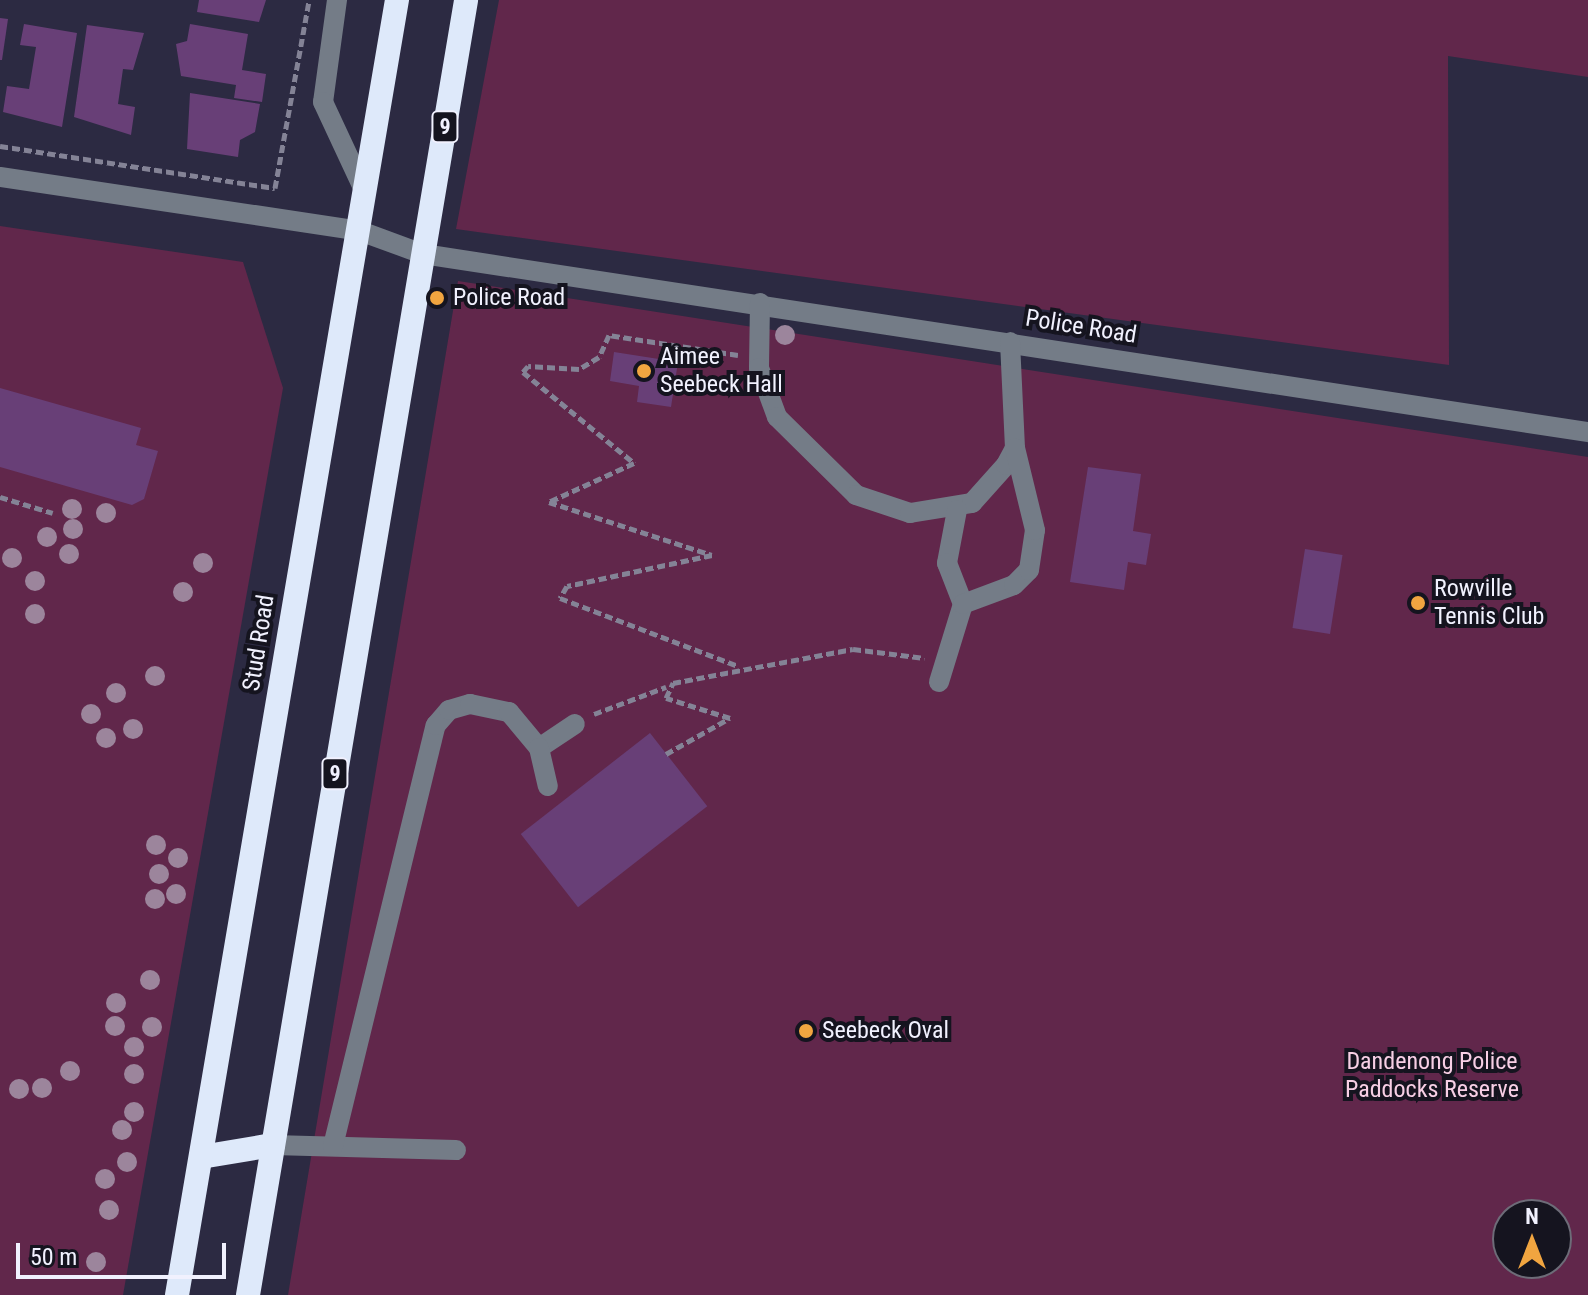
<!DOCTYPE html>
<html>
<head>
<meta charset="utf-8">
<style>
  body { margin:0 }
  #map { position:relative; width:1588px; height:1295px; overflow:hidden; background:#2c2a42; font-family:"Roboto Condensed",sans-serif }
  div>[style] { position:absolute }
  .green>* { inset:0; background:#61274b }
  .building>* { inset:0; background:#683f77; transform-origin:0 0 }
  .path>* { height:5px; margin-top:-2.5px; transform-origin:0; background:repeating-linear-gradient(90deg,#848396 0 8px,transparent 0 12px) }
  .minor>* { height:20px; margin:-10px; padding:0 10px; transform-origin:10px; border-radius:10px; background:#747c87 }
  .highway>* { height:24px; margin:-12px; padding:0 12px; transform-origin:12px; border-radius:12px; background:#dee9fa }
  .trees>* { width:20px; height:20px; margin:-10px; border-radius:50%; background:#9c859c }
  .dots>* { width:22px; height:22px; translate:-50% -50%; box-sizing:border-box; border:4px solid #15141f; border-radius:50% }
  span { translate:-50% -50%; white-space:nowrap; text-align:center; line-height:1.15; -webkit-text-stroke:8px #15141f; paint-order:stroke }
  .shield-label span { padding:2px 6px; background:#15141f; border:2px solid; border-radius:6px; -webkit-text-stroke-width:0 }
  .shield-label { font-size:22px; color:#f1f1fe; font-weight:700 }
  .poi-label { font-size:24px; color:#f1f1fe }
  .left { translate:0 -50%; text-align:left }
  .street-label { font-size:24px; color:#f1f1fe }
  .park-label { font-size:24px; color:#f7cfe5 }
  .north { position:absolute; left:1492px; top:1199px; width:80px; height:80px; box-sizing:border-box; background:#15141f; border:2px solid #6d6c78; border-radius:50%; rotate:0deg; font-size:22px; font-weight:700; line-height:32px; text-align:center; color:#f1f1fe }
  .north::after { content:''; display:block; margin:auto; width:28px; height:36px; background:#f1a540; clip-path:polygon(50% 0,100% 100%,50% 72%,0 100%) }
  .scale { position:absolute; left:16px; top:1243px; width:210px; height:36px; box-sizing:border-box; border:4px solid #f1f1fe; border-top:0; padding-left:10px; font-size:24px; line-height:28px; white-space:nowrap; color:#f1f1fe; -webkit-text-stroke:6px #15141f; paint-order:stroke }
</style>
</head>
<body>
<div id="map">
  <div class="green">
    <i style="clip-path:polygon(499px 0,1588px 0,1588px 77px,1448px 56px,1449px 365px,456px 229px)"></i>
    <i style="clip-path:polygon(0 226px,243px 262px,283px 388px,123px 1295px,0 1295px)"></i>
    <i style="clip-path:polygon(evenodd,458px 281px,1588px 457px,1588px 1295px,288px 1295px,458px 281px,1508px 1215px,1556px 1215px,1556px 1263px,1508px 1263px,1508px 1215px)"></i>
  </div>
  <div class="building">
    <i style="clip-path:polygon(199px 0,266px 0,259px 22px,197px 12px)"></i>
    <i style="clip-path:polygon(0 18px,8px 19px,2px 60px,0 60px)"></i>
    <i style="clip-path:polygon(24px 24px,77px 33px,62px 127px,3px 112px,7px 86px,29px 89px,36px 47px,20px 45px)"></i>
    <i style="clip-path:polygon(190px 24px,248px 34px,242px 70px,266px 74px,262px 102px,234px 98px,236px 85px,181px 76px,176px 44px,187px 41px)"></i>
    <i style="clip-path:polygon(87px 25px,144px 33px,133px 70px,123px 69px,118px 104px,135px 107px,131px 135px,74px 117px)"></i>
    <i style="clip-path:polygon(190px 93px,260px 104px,255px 132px,240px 140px,238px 157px,187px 149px)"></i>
    <i style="clip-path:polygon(614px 352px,678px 362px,671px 407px,637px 402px,639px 386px,610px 381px)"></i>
    <i style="clip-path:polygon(0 388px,141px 428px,136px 445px,158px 451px,144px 499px,132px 505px,0 467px)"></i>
    <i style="clip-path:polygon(1088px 467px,1141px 474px,1133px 531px,1151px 534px,1146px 565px,1128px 562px,1124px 590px,1070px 582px)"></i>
    <i style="left:1305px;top:549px;width:38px;height:80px;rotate:9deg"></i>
    <i style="left:650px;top:733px;width:93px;height:164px;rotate:52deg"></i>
  </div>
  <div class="path">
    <i style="left:0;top:146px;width:278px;rotate:8.7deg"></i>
    <i style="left:275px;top:188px;width:191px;rotate:-79.7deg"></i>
    <i style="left:738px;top:355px;width:131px;rotate:-171.2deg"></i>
    <i style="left:609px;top:335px;width:24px;rotate:114deg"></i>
    <i style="left:599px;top:357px;width:23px;rotate:149deg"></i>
    <i style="left:579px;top:369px;width:51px;rotate:-176.6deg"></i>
    <i style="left:528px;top:366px;width:8px;rotate:130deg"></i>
    <i style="left:523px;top:372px;width:144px;rotate:39.3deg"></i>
    <i style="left:634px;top:463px;width:94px;rotate:155.4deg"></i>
    <i style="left:549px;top:502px;width:171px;rotate:18deg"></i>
    <i style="left:712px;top:555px;width:148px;rotate:167.9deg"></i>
    <i style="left:567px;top:586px;width:14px;rotate:120deg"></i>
    <i style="left:560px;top:598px;width:191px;rotate:20.9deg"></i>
    <i style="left:0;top:497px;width:55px;rotate:16.8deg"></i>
    <i style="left:594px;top:714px;width:77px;rotate:-20.6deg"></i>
    <i style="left:666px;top:754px;width:73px;rotate:-29.4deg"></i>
    <i style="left:730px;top:718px;width:67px;rotate:-162.6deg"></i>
    <i style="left:666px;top:698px;width:17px;rotate:-65deg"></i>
    <i style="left:673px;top:683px;width:183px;rotate:-10.7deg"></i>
    <i style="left:853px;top:649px;width:72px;rotate:7.2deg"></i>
  </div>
  <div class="minor">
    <i style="left:337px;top:0;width:103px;rotate:97.8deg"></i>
    <i style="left:323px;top:102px;width:99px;rotate:65deg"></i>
    <i style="left:0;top:177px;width:364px;rotate:8.5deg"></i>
    <i style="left:360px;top:231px;width:67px;rotate:20.1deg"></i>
    <i style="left:423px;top:254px;width:1179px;rotate:8.69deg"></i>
    <i style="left:760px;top:303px;width:65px;rotate:90.9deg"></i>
    <i style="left:759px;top:368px;width:52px;rotate:69.8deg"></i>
    <i style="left:777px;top:417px;width:111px;rotate:44.6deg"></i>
    <i style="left:856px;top:495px;width:57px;rotate:18.4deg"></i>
    <i style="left:910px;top:513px;width:63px;rotate:-9.2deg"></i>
    <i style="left:972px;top:503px;width:51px;rotate:-48.2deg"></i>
    <i style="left:1006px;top:465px;width:19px;rotate:-62deg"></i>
    <i style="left:1015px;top:448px;width:106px;rotate:-92.7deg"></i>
    <i style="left:957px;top:510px;width:54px;rotate:100.7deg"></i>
    <i style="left:947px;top:563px;width:44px;rotate:68.7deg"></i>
    <i style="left:939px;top:682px;width:82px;rotate:-72.9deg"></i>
    <i style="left:963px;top:604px;width:54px;rotate:-20.4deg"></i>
    <i style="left:1014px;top:585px;width:21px;rotate:-45deg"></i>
    <i style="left:1029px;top:570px;width:40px;rotate:-81.5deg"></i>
    <i style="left:1035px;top:530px;width:84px;rotate:-103.7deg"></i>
    <i style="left:539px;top:748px;width:43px;rotate:-33.7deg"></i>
    <i style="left:273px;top:1145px;width:183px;rotate:1.6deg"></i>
    <i style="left:333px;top:1146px;width:433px;rotate:-76.3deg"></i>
    <i style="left:436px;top:725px;width:20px;rotate:-49deg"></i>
    <i style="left:449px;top:710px;width:22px;rotate:-16deg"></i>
    <i style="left:470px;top:704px;width:40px;rotate:12deg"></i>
    <i style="left:509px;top:712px;width:47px;rotate:50.2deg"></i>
    <i style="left:539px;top:748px;width:39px;rotate:77deg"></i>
  </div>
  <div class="highway">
    <i style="left:201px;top:1157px;width:73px;rotate:-9.5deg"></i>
    <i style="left:177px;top:1295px;width:1314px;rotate:-80.36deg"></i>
    <i style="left:248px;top:1295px;width:1313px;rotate:-80.44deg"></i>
  </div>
  <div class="trees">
    <i style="left:785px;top:335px"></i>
    <i style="left:72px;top:509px"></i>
    <i style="left:106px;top:513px"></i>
    <i style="left:73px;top:529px"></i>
    <i style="left:47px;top:537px"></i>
    <i style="left:69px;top:554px"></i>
    <i style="left:12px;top:558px"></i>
    <i style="left:203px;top:563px"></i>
    <i style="left:35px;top:581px"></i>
    <i style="left:183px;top:592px"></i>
    <i style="left:35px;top:614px"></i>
    <i style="left:155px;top:676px"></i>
    <i style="left:116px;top:693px"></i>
    <i style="left:91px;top:714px"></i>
    <i style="left:133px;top:729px"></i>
    <i style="left:106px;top:738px"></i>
    <i style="left:156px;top:845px"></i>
    <i style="left:178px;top:858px"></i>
    <i style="left:159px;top:874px"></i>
    <i style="left:176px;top:894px"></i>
    <i style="left:155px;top:899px"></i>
    <i style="left:150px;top:980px"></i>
    <i style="left:116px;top:1003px"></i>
    <i style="left:115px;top:1026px"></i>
    <i style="left:152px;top:1027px"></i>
    <i style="left:134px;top:1047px"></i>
    <i style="left:70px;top:1071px"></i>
    <i style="left:134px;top:1074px"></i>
    <i style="left:42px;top:1088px"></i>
    <i style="left:19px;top:1089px"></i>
    <i style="left:134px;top:1112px"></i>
    <i style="left:122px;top:1130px"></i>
    <i style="left:127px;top:1162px"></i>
    <i style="left:105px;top:1179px"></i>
    <i style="left:109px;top:1210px"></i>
    <i style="left:96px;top:1262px"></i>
  </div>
  <div class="dots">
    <i style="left:437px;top:298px;background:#f1a540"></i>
    <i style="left:644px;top:371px;background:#f1a540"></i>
    <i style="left:1418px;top:603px;background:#f1a540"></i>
    <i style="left:806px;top:1031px;background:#f1a540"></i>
  </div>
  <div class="shield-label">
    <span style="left:445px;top:127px">9</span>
    <span style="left:335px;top:774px">9</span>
  </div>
  <div class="poi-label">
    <span class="left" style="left:453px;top:298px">Police Road</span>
    <span class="left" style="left:660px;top:371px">Aimee<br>Seebeck Hall</span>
    <span class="left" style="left:1434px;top:603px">Rowville<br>Tennis Club</span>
    <span class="left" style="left:822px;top:1031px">Seebeck Oval</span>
  </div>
  <div class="street-label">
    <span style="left:1081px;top:327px;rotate:9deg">Police Road</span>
    <span style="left:259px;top:643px;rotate:-81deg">Stud Road</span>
  </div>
  <div class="park-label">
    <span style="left:1432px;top:1076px">Dandenong Police<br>Paddocks Reserve</span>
  </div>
  <div class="north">N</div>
  <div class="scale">50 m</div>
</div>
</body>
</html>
